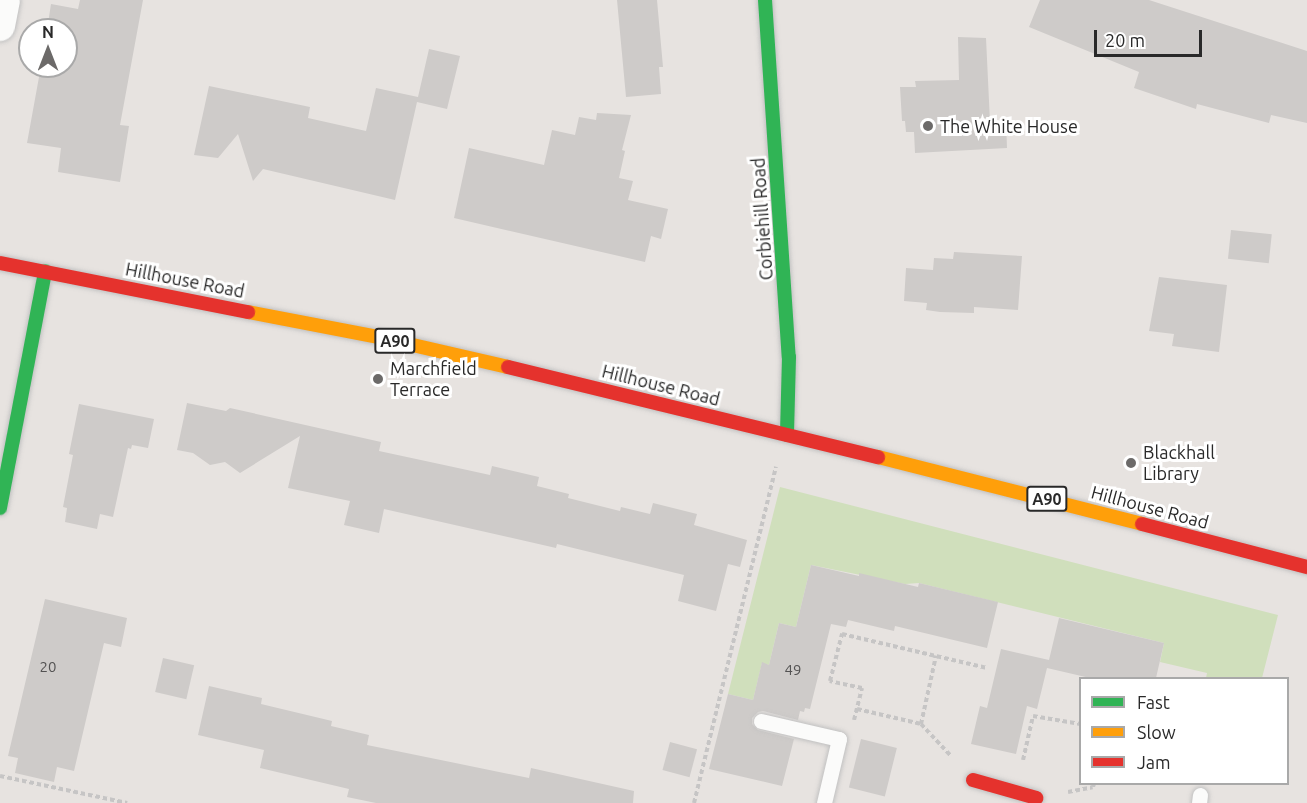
<!DOCTYPE html>
<html>
<head>
<meta charset="utf-8">
<style>
  body { margin:0 }
  #map { position:relative; width:1307px; height:803px; overflow:hidden; background:#e7e3e0; font-family:Ubuntu,sans-serif }
  div>[style] { position:absolute }
  .green>* { inset:0; background:#d0dfbc }
  .building>* { inset:0; background:#cecbc9; transform-origin:0 0 }
  .path>* { height:4px; margin-top:-2px; transform-origin:0; background:repeating-linear-gradient(90deg,#c6c5c5 0 4.5px,transparent 0 7.5px) }
  .roads { filter:drop-shadow(0 0 2px #c1c1c1) drop-shadow(0 0 2px #c1c1c1) }
  .lane>* { height:15px; margin:-7.5px; padding:0 7.5px; transform-origin:7.5px; border-radius:7.5px; background:#fbfbfa }
  .street>* { height:30px; margin:-15px; padding:0 15px; transform-origin:15px; border-radius:15px; background:#fbfbfa }
  .fast>* { height:14px; margin:-7px; padding:0 7px; transform-origin:7px; border-radius:7px; background:#30b455 }
  .slow>* { height:14px; margin:-7px; padding:0 7px; transform-origin:7px; border-radius:7px; background:#ff9f0a }
  .jam>* { height:14px; margin:-7px; padding:0 7px; transform-origin:7px; border-radius:7px; background:#e5322d }
  .dots>* { width:16px; height:16px; translate:-50% -50%; box-sizing:border-box; border:3px solid #fff; border-radius:50% }
  span { translate:-50% -50%; white-space:nowrap; text-align:center; line-height:1.15; -webkit-text-stroke:6px #fff; paint-order:stroke }
  .number-label { font-size:15px; color:#535252 }
  .number-label span { -webkit-text-stroke-width:0 }
  .shield-label span { padding:2px 4px; background:#fff; border:2px solid; border-radius:4px; -webkit-text-stroke-width:0 }
  .shield-label { font-size:16px; color:#292929; font-weight:700 }
  .poi-label { font-size:18px; color:#292929 }
  .left { translate:0 -50%; text-align:left }
  .street-label { font-size:18px; color:#292929 }
  .legend { position:absolute; left:1079px; top:677px; width:210px; height:108px; box-sizing:border-box; background:#fff; border:2px solid #a9a9a9; margin:0; padding:8px 10px; list-style:none; font-size:18px; color:#292929 }
  .legend li { display:flex; align-items:center; gap:12px; height:30px }
  .legend b { width:30px; border:2px solid #a9a9a9 }
  .north { position:absolute; left:18px; top:18px; width:60px; height:60px; box-sizing:border-box; background:#fff; border:2px solid #a9a9a9; border-radius:50%; rotate:0deg; font-size:16px; font-weight:700; line-height:24px; text-align:center; color:#292929 }
  .north::after { content:''; display:block; margin:auto; width:21px; height:27px; background:#6c6a69; clip-path:polygon(50% 0,100% 100%,50% 72%,0 100%) }
  .scale { position:absolute; left:1094px; top:30px; width:108px; height:27px; box-sizing:border-box; border:3px solid #292929; border-top:0; padding-left:8px; font-size:18px; line-height:21px; white-space:nowrap; color:#292929; -webkit-text-stroke:4px #fff; paint-order:stroke }
</style>
</head>
<body>
<div id="map">
  <div class="green">
    <i style="clip-path:polygon(780px 487px,1278px 615px,1262px 678px,1206px 678px,1207px 673px,1160px 662px,1164px 643px,919px 583px,905px 584px,811px 565px,796px 627px,779px 623px,769px 665px,762px 663px,753px 700px,728px 694px)"></i>
  </div>
  <div class="building">
    <i style="clip-path:polygon(80px 0,143px 0,120px 125px,129px 126px,120px 182px,58px 172px,61px 148px,27px 143px,41px 66px,66px 66px,66px 30px,47px 30px,51px 4px,78px 9px)"></i>
    <i style="clip-path:polygon(617px 0,657px 0,663px 67px,659px 67px,661px 94px,626px 97px)"></i>
    <i style="clip-path:polygon(1040px 0,1149px 0,1307px 51px,1307px 123px,1271px 115px,1269px 123px,1197px 104px,1196px 109px,1134px 88px,1139px 72px,1029px 27px)"></i>
    <i style="clip-path:polygon(958px 37px,986px 38px,990px 122px,1006px 121px,1007px 148px,915px 153px,914px 132px,906px 132px,905px 121px,902px 121px,900px 87px,916px 87px,915px 81px,959px 80px)"></i>
    <i style="clip-path:polygon(429px 49px,460px 56px,447px 109px,417px 102px,395px 200px,263px 169px,253px 181px,238px 134px,218px 158px,194px 155px,209px 86px,310px 107px,308px 118px,366px 131px,376px 88px,418px 97px)"></i>
    <i style="clip-path:polygon(597px 113px,631px 115px,622px 150px,625px 151px,619px 178px,633px 181px,628px 200px,668px 209px,661px 239px,651px 236px,645px 262px,454px 218px,469px 148px,544px 165px,552px 130px,575px 135px,579px 117px,596px 120px)"></i>
    <i style="left:1231px;top:230px;width:41px;height:29px;rotate:6deg"></i>
    <i style="clip-path:polygon(954px 252px,1022px 256px,1018px 310px,974px 307px,974px 313px,940px 312px,926px 310px,927px 303px,904px 301px,906px 268px,933px 270px,934px 258px,953px 259px)"></i>
    <i style="clip-path:polygon(1159px 277px,1227px 285px,1219px 352px,1172px 346px,1174px 334px,1149px 331px)"></i>
    <i style="clip-path:polygon(187px 403px,226px 411px,230px 408px,381px 442px,379px 451px,458px 468px,490px 475px,492px 466px,539px 477px,537px 486px,569px 494px,568px 498px,620px 511px,621px 507px,650px 514px,653px 503px,697px 514px,694px 525px,747px 540px,740px 567px,728px 564px,716px 611px,678px 601px,684px 575px,557px 544px,556px 548px,384px 509px,379px 533px,344px 525px,350px 501px,288px 488px,300px 436px,240px 473px,225px 462px,210px 465px,193px 453px,177px 450px)"></i>
    <i style="clip-path:polygon(79px 404px,154px 419px,148px 448px,132px 445px,131px 449px,128px 448px,113px 517px,100px 514px,97px 529px,65px 522px,67px 508px,63px 507px,73px 455px,69px 454px)"></i>
    <i style="clip-path:polygon(811px 565px,859px 576px,859px 573px,918px 587px,919px 583px,998px 602px,987px 648px,895px 626px,894px 631px,848px 620px,846px 627px,831px 624px,810px 709px,805px 708px,804px 712px,800px 711px,798px 720px,763px 711px,758px 712px,752px 718px,752px 724px,758px 730px,794px 739px,782px 786px,709px 769px,728px 694px,753px 700px,762px 662px,769px 665px,779px 623px,796px 627px)"></i>
    <i style="clip-path:polygon(45px 599px,127px 618px,121px 647px,104px 643px,74px 771px,57px 767px,54px 782px,15px 773px,18px 758px,8px 756px)"></i>
    <i style="clip-path:polygon(1059px 618px,1164px 643px,1156px 678px,1090px 678px,1047px 668px,1037px 709px,1027px 706px,1016px 754px,971px 744px,980px 706px,987px 708px,1001px 649px,1049px 660px)"></i>
    <i style="left:163px;top:658px;width:32px;height:35px;rotate:13deg"></i>
    <i style="clip-path:polygon(209px 686px,262px 698px,261px 704px,332px 721px,331px 726px,369px 735px,367px 745px,529px 778px,531px 768px,634px 791px,633px 803px,376px 803px,347px 797px,349px 789px,260px 768px,264px 750px,198px 735px)"></i>
    <i style="left:861px;top:739px;width:37px;height:50px;rotate:14deg"></i>
    <i style="left:670px;top:742px;width:28px;height:29px;rotate:15deg"></i>
  </div>
  <div class="path">
    <i style="left:857px;top:709px;width:66px;rotate:13.2deg"></i>
    <i style="left:921px;top:724px;width:70px;rotate:-77.6deg"></i>
    <i style="left:854px;top:720px;width:33px;rotate:-76deg"></i>
    <i style="left:862px;top:688px;width:33px;rotate:-168deg"></i>
    <i style="left:830px;top:681px;width:49px;rotate:-75.7deg"></i>
    <i style="left:842px;top:634px;width:149px;rotate:13.2deg"></i>
    <i style="left:921px;top:724px;width:44px;rotate:46.8deg"></i>
    <i style="left:1023px;top:760px;width:45px;rotate:-77.2deg"></i>
    <i style="left:1033px;top:716px;width:48px;rotate:9.7deg"></i>
    <i style="left:0;top:776px;width:130px;rotate:12deg"></i>
    <i style="left:1068px;top:792px;width:25px;rotate:-11deg"></i>
    <i style="left:1093px;top:787px;width:3px;rotate:-72deg"></i>
    <i style="left:694px;top:803px;width:346px;rotate:-76.3deg"></i>
  </div>
  <div class="roads">
    <div class="lane">
      <i style="left:761px;top:721px;width:80px;rotate:13deg"></i>
      <i style="left:839px;top:739px;width:66px;rotate:103.2deg"></i>
      <i style="left:1199px;top:803px;width:8px;rotate:-83deg"></i>
    </div>
    <div class="street">
      <i style="left:0;top:26px;width:26px;rotate:-79deg"></i>
    </div>
    <div class="fast">
      <i style="left:765px;top:0;width:358px;rotate:86.2deg"></i>
      <i style="left:789px;top:357px;width:78px;rotate:91.5deg"></i>
      <i style="left:0;top:508px;width:241px;rotate:-79.2deg"></i>
    </div>
    <div class="slow">
      <i style="left:248px;top:312px;width:132px;rotate:10.9deg"></i>
      <i style="left:378px;top:337px;width:133px;rotate:13deg"></i>
      <i style="left:878px;top:457px;width:272px;rotate:14.2deg"></i>
    </div>
    <div class="jam">
      <i style="left:0;top:263px;width:253px;rotate:11.2deg"></i>
      <i style="left:508px;top:367px;width:381px;rotate:13.7deg"></i>
      <i style="left:1142px;top:524px;width:171px;rotate:14.6deg"></i>
      <i style="left:973px;top:780px;width:66px;rotate:15.9deg"></i>
    </div>
  </div>
  <div class="dots">
    <i style="left:928px;top:126px;background:#6c6a69"></i>
    <i style="left:378px;top:379px;background:#6c6a69"></i>
    <i style="left:1131px;top:463px;background:#6c6a69"></i>
  </div>
  <div class="number-label">
    <span style="left:48px;top:667px">20</span>
    <span style="left:793px;top:670px">49</span>
  </div>
  <div class="shield-label">
    <span style="left:395px;top:341px">A90</span>
    <span style="left:1047px;top:499px">A90</span>
  </div>
  <div class="poi-label">
    <span class="left" style="left:940px;top:126px">The White House</span>
    <span class="left" style="left:390px;top:379px">Marchfield<br>Terrace</span>
    <span class="left" style="left:1143px;top:463px">Blackhall<br>Library</span>
  </div>
  <div class="street-label">
    <span style="left:762px;top:219px;rotate:-94deg">Corbiehill Road</span>
    <span style="left:185px;top:280px;rotate:11deg">Hillhouse Road</span>
    <span style="left:661px;top:385px;rotate:14deg">Hillhouse Road</span>
    <span style="left:1150px;top:507px;rotate:15deg">Hillhouse Road</span>
  </div>
  <ul class="legend">
  <li><b style="height:8px;background:#30b455"></b>Fast</li>
  <li><b style="height:8px;background:#ff9f0a"></b>Slow</li>
  <li><b style="height:8px;background:#e5322d"></b>Jam</li>
  </ul>
  <div class="north">N</div>
  <div class="scale">20 m</div>
</div>
</body>
</html>
